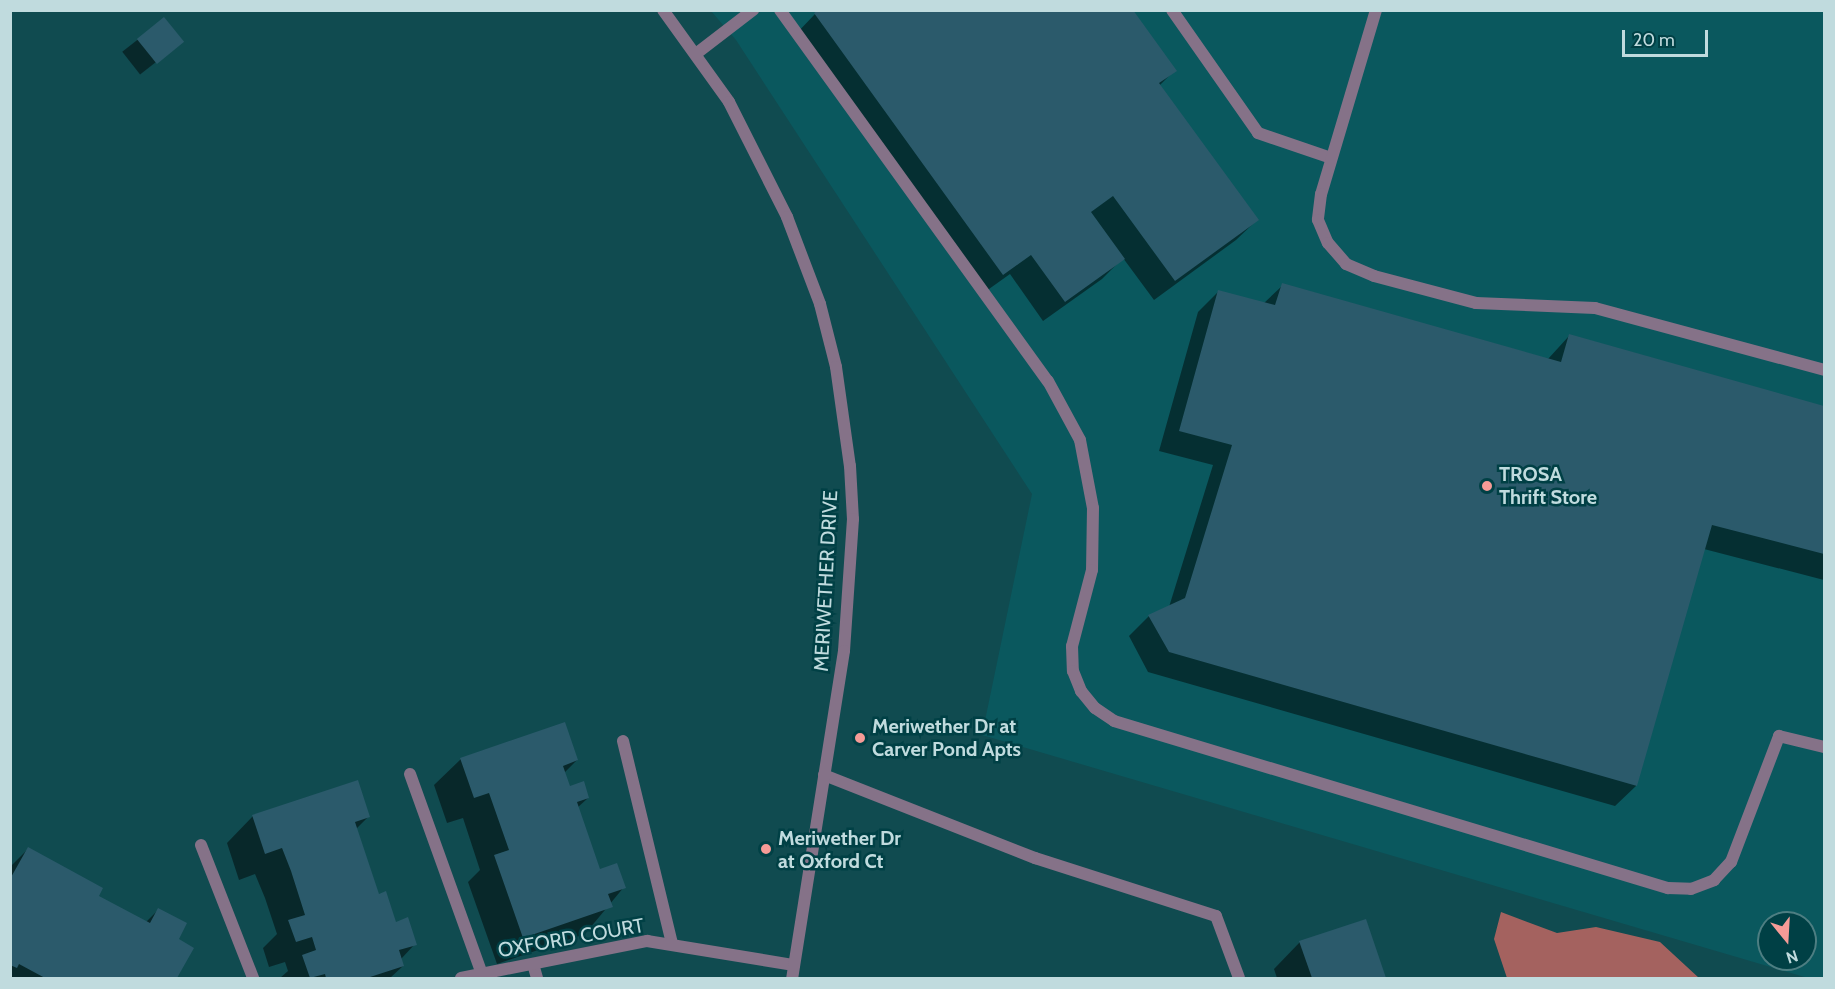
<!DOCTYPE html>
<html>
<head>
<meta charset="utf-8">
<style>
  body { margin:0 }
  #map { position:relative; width:1835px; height:989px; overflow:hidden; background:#104b50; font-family:Cabin,sans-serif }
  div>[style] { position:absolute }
  .built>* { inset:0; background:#0a585e }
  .water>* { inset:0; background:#a4625f }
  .shadow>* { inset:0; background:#0007; transform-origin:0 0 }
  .building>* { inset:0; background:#2b5a6b; transform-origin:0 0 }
  .lane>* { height:12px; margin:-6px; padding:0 6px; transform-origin:6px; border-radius:6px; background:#857288 }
  .street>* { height:12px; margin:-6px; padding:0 6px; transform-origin:6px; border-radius:6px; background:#857288 }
  .dots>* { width:16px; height:16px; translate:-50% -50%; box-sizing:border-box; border:3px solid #004045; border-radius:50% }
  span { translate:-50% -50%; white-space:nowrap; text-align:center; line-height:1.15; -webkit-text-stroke:5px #004045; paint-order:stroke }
  .poi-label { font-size:20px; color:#c0dbde; font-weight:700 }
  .left { translate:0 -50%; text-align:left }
  .street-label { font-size:20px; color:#c0dbde }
  .frame { position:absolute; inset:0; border:12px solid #c0dbde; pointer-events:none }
  .north { position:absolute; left:1757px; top:911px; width:60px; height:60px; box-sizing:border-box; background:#004045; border:2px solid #4d7e82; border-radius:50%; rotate:162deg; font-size:16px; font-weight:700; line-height:24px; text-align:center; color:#c0dbde }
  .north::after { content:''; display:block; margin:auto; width:21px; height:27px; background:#f59b97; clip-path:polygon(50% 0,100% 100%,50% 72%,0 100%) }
  .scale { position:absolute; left:1622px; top:30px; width:86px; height:27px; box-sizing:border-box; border:3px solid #c0dbde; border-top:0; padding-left:8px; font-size:18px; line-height:21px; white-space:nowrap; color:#c0dbde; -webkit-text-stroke:4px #004045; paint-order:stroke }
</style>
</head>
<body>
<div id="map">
  <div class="built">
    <i style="clip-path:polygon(evenodd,711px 11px,1824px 11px,1824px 978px,1808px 978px,982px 735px,1032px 494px,736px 40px,711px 11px,1769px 923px,1805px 923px,1805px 959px,1769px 959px,1769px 923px)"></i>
  </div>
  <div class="water">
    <i style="clip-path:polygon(1501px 912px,1557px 933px,1596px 927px,1660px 942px,1699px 978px,1507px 978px,1494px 939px)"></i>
  </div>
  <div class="shadow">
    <i style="clip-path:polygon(815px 14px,1175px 70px,1159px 86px,1257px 220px,1236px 240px,1154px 300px,1123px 258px,1102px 279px,1043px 321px,1010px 274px,982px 294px,795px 35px)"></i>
    <i style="left:164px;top:19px;width:29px;height:53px;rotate:52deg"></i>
    <i style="clip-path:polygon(1283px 285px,1548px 359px,1569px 336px,1824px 407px,1824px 580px,1704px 549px,1636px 786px,1615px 806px,1148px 672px,1129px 636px,1149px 616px,1169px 607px,1213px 465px,1159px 451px,1198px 312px,1218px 292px,1263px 304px)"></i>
    <i style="clip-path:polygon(461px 759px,577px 760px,564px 773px,569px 788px,588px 798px,577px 808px,599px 871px,624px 887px,585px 934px,497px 964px,468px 882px,480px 870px,463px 818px,447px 823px,434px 785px)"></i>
    <i style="clip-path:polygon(253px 816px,368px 817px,356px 829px,378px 895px,395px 924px,415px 944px,401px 959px,403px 966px,390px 978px,280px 978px,288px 971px,285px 962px,269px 967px,263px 948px,277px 934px,265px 898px,255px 874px,239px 880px,227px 843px)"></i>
    <i style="clip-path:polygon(28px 849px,97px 896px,145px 923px,158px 910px,177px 939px,192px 948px,176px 978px,10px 978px,10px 867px)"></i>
    <i style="clip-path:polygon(1365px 921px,1384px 978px,1277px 978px,1274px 969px,1300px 942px)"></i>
  </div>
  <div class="building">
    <i style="clip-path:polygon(818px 10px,1133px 10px,1177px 71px,1159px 83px,1259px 220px,1175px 281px,1113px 196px,1091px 212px,1125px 259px,1065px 302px,1031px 255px,1003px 275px,814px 13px)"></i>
    <i style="left:164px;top:17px;width:32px;height:35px;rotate:51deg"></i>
    <i style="clip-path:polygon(1282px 283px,1561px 362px,1569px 334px,1824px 406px,1824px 554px,1712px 525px,1637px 786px,1169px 652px,1148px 615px,1185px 598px,1232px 445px,1179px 431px,1218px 290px,1275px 305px)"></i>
    <i style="clip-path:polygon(565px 722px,578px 760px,563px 766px,570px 786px,584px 781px,589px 798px,577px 802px,600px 869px,617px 863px,626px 888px,608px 894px,613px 907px,523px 938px,494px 855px,509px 850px,489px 793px,474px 798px,460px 758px)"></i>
    <i style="clip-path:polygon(358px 780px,370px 817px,355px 822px,379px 894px,386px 891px,396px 922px,408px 917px,417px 945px,399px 950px,404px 966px,367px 978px,326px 978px,325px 974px,310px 978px,302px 955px,316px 950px,312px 937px,296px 942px,288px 920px,305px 915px,291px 871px,282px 848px,265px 854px,252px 815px)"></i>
    <i style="clip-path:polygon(28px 847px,103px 888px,99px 896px,150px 923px,158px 908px,187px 923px,179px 939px,194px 948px,177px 978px,45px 978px,19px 964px,17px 968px,10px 965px,10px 879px)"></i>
    <i style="clip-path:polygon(1366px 919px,1386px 978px,1312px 978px,1299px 941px)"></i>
  </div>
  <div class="lane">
    <i style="left:780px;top:10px;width:458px;rotate:54.2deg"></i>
    <i style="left:1048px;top:381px;width:67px;rotate:61.5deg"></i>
    <i style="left:1080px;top:440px;width:69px;rotate:79.2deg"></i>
    <i style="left:1093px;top:508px;width:62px;rotate:90.9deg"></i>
    <i style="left:1092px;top:570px;width:79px;rotate:104.7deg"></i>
    <i style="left:1072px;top:646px;width:25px;rotate:88deg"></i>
    <i style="left:1073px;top:671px;width:22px;rotate:68deg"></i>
    <i style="left:1081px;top:691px;width:22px;rotate:51deg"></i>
    <i style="left:1095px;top:708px;width:23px;rotate:34deg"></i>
    <i style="left:1114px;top:721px;width:579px;rotate:16.78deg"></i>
    <i style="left:1668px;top:888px;width:23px;rotate:2deg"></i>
    <i style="left:1691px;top:889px;width:25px;rotate:-21deg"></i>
    <i style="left:1714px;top:880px;width:25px;rotate:-47deg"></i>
    <i style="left:1731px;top:862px;width:135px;rotate:-69.1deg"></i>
    <i style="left:1779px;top:736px;width:46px;rotate:13.7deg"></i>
    <i style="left:1172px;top:10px;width:150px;rotate:55deg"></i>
    <i style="left:1258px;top:133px;width:77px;rotate:18.9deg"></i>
    <i style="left:1376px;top:10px;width:192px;rotate:106.6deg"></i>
    <i style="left:1321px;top:194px;width:26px;rotate:97deg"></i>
    <i style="left:1318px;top:220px;width:25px;rotate:67deg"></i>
    <i style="left:1328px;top:243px;width:28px;rotate:49deg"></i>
    <i style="left:1346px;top:264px;width:30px;rotate:23deg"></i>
    <i style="left:1374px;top:276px;width:106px;rotate:14.8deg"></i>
    <i style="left:1476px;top:303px;width:119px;rotate:2.4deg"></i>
    <i style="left:1595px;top:308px;width:237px;rotate:15.1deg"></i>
    <i style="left:697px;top:53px;width:71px;rotate:-37.5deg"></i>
    <i style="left:623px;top:741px;width:209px;rotate:76.4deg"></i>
    <i style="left:410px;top:774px;width:213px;rotate:70.2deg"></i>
    <i style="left:824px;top:775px;width:227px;rotate:21.5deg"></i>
    <i style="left:1035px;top:858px;width:190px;rotate:17.8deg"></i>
    <i style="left:1216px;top:916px;width:66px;rotate:69.6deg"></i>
    <i style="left:201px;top:845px;width:143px;rotate:68.6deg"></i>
    <i style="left:533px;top:964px;width:15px;rotate:74deg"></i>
    <i style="left:461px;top:978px;width:190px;rotate:-11.3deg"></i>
    <i style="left:647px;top:941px;width:149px;rotate:9.3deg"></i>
  </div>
  <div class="street">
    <i style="left:663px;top:10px;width:113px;rotate:54.3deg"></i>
    <i style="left:729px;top:102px;width:129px;rotate:63.2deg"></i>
    <i style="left:787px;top:217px;width:93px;rotate:69.2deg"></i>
    <i style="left:820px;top:304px;width:65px;rotate:75.7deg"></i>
    <i style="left:836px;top:367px;width:100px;rotate:82deg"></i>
    <i style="left:850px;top:466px;width:53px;rotate:86.8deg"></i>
    <i style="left:853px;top:519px;width:132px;rotate:93.9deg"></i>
    <i style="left:844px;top:651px;width:331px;rotate:99deg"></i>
  </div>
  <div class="dots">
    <i style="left:1487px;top:486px;background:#f59b97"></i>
    <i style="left:860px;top:738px;background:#f59b97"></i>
    <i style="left:766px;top:849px;background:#f59b97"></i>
  </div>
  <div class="poi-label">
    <span class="left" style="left:1499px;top:486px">TROSA<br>Thrift Store</span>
    <span class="left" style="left:872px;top:738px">Meriwether Dr at<br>Carver Pond Apts</span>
    <span class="left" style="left:778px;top:850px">Meriwether Dr<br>at Oxford Ct</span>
  </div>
  <div class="street-label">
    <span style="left:826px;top:581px;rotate:-87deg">MERIWETHER DRIVE</span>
    <span style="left:571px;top:938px;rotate:-10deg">OXFORD COURT</span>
  </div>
  <div class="frame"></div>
  <div class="north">N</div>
  <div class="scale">20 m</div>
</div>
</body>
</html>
